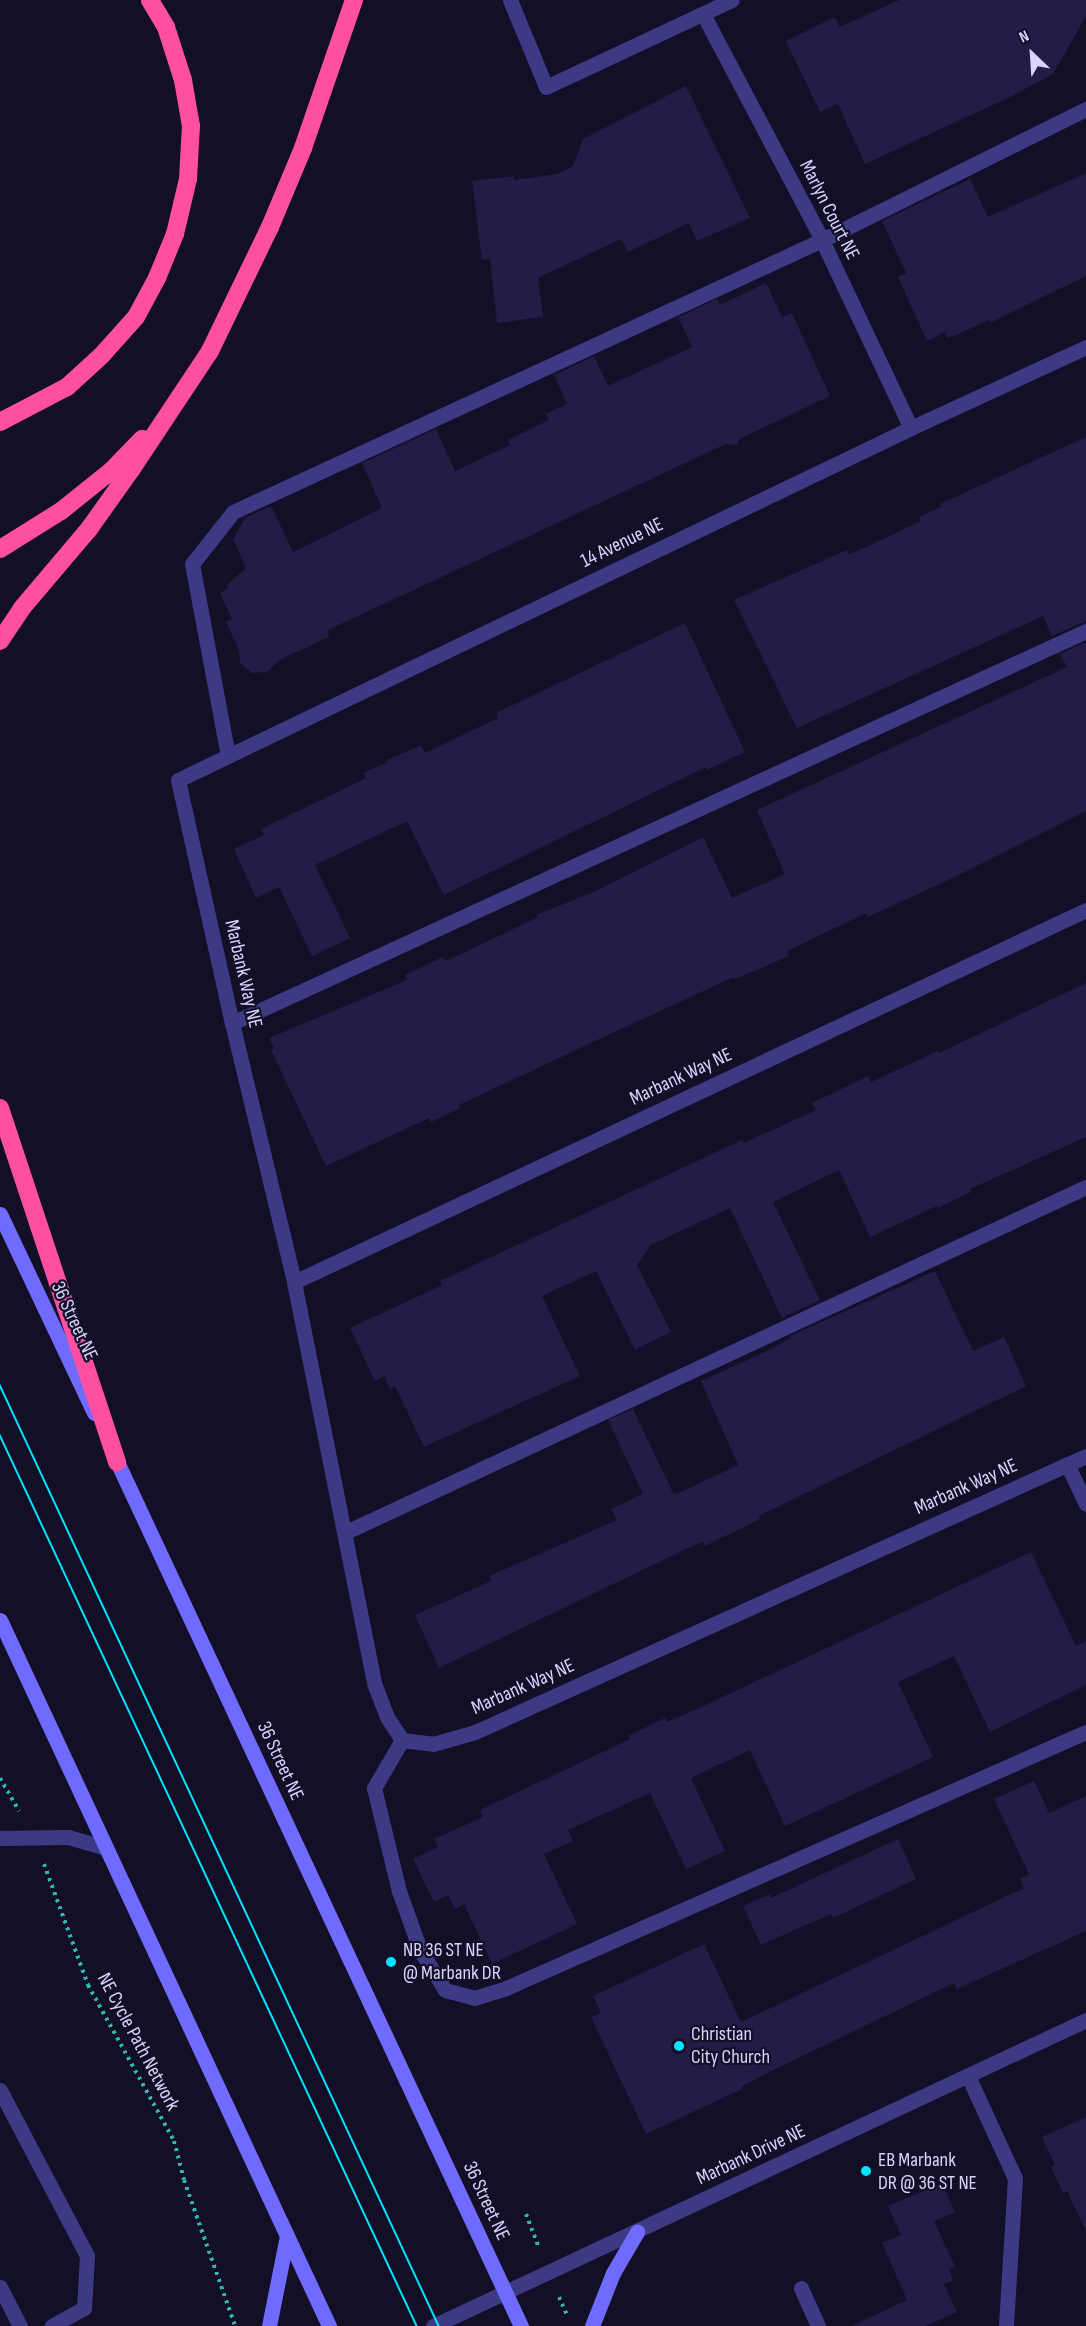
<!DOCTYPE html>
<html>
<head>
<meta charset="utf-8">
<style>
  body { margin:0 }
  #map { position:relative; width:1086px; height:2326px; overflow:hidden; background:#130f26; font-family:"Sofia Sans Condensed",sans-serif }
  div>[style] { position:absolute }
  .building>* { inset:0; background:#241b47 }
  .path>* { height:4px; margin-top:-2px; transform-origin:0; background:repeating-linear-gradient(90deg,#2fb8b0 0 3px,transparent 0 7.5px) }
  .service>* { height:15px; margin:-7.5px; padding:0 7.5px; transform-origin:7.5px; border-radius:7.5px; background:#3d3a85 }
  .minor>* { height:15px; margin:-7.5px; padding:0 7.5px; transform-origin:7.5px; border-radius:7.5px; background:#3d3a85 }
  .tertiary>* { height:15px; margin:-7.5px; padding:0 7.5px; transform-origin:7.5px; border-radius:7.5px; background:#3d3a85 }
  .secondary>* { height:15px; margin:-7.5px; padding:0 7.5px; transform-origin:7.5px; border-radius:7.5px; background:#6f6bff }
  .motorway>* { height:18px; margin:-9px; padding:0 9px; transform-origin:9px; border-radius:9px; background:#ff4fa3 }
  .tram>* { height:1.5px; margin:-0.75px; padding:0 0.75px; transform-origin:0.75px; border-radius:0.75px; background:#00e5ff }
  .dots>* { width:16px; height:16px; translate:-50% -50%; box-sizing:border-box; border:3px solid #130f26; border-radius:50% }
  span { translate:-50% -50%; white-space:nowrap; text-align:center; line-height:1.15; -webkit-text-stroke:4.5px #130f26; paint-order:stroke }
  .street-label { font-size:20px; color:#d9d4ff }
  .poi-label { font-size:20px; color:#d9d4ff }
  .left { translate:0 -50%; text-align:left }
  .north { position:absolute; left:1002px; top:24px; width:60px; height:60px; -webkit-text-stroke:4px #130f26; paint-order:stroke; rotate:335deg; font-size:16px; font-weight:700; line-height:24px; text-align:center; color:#d9d4ff }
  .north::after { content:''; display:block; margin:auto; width:21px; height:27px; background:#d9d4ff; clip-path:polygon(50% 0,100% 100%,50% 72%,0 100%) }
</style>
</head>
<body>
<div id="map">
  <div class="building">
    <i style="clip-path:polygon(899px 0,1086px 0,1086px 16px,1053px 74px,1010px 97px,865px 164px,838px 104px,820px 112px,786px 41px,835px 17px,840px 27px)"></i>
    <i style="clip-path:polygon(686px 86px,750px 218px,697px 241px,689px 223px,628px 252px,621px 239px,538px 278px,543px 317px,497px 323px,490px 259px,482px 260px,472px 181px,514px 176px,514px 180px,557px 174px,573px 166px,583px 139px)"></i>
    <i style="clip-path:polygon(1086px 173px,1086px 276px,990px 323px,989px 320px,954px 336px,947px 338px,945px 332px,927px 341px,898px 277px,906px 273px,882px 221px,970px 179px,988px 217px)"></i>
    <i style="clip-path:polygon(766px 283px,782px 317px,792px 313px,830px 396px,739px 439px,738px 445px,726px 444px,328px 630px,329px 637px,279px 660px,267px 672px,252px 673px,240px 663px,239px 650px,226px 622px,232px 619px,220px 593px,227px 589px,228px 584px,246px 568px,233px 539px,245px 518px,271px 506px,293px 552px,382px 508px,362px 463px,436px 429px,455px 471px,510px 445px,508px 440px,549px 420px,546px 414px,567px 404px,554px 375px,594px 356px,608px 386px,692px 347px,678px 317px,717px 299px,720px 305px)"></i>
    <i style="clip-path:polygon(1086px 437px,1086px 621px,1052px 636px,1043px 616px,797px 728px,734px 600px,847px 550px,849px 555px,921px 521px,919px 517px,941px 507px,940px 504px)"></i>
    <i style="clip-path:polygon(685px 623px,745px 752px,707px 770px,706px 767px,444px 895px,407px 821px,315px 865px,350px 938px,312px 956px,279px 887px,256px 898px,234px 849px,264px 835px,261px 829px,366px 778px,364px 773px,388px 762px,387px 760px,421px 745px,425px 753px,498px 718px,496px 713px)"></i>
    <i style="clip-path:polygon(1086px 642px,1086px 811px,959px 875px,868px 917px,866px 913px,787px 951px,789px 956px,735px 979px,734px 977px,608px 1035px,459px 1105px,460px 1108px,431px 1122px,429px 1118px,326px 1166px,271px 1050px,274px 1048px,269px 1038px,407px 980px,405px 975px,443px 957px,446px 961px,538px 917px,536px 915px,591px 893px,703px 837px,732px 898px,785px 874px,757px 810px,1067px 667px,1060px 654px)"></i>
    <i style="clip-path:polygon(1086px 983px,1086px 1137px,970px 1189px,971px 1192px,938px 1208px,937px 1206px,870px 1237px,839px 1170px,773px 1202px,820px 1300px,782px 1318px,730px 1208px,651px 1245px,637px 1265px,671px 1332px,635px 1350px,596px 1271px,542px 1296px,580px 1376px,424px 1447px,395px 1386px,390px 1389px,384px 1376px,375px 1381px,350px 1328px,442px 1285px,440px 1281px,742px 1140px,744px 1143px,816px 1110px,812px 1103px,868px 1076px,871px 1082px,938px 1051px,939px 1053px)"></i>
    <i style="clip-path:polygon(935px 1271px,973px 1351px,1004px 1337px,1026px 1386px,759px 1516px,760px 1519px,705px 1546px,703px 1541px,439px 1668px,415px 1615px,491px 1581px,489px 1576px,617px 1520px,611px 1509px,643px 1494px,608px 1420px,633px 1409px,674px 1495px,738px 1465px,701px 1381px,765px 1352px,791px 1338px,790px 1336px)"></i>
    <i style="clip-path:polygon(1031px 1552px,1076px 1646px,1086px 1641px,1086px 1685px,990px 1732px,954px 1656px,898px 1682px,933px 1757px,895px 1775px,785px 1826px,750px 1750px,691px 1778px,725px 1851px,686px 1869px,650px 1793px,568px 1830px,573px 1841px,544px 1854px,577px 1924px,492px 1964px,464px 1904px,455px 1909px,448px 1895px,434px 1902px,413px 1859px,438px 1847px,434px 1839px,483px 1817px,480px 1810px,630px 1739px,628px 1736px,665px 1718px,667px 1722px,697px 1709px)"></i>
    <i style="clip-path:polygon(1034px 1781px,1049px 1813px,1086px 1796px,1086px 1931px,957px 1989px,954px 1983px,765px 2074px,741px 2087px,742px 2089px,646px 2134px,591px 2017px,601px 2013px,593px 1996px,704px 1944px,741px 2022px,1024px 1888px,1020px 1879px,1029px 1874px,994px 1799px)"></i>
    <i style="clip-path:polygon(898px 1839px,916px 1879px,833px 1918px,831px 1914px,761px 1945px,743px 1906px,770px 1894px,771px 1898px)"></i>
    <i style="clip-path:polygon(1086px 2117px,1086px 2231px,1067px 2191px,1063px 2193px,1051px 2167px,1055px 2165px,1042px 2137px)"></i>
    <i style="clip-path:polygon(942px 2183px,955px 2212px,934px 2221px,955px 2267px,949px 2269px,953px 2280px,944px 2284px,957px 2312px,926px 2326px,851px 2326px,907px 2300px,882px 2243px,901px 2235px,888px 2206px)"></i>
  </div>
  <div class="path">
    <i style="left:0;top:1778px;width:38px;rotate:60deg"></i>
    <i style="left:44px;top:1864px;width:129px;rotate:70deg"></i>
    <i style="left:88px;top:1985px;width:178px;rotate:61.1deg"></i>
    <i style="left:174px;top:2141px;width:40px;rotate:75.6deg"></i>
    <i style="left:184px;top:2180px;width:155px;rotate:70.7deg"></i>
    <i style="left:526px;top:2214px;width:36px;rotate:69deg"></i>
    <i style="left:559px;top:2297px;width:20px;rotate:66deg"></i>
  </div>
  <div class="service">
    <i style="left:510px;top:0;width:94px;rotate:67.5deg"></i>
    <i style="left:228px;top:756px;width:195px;rotate:-100.6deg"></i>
    <i style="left:192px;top:564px;width:66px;rotate:-51.7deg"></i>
    <i style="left:233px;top:512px;width:649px;rotate:-24.79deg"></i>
    <i style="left:822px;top:240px;width:295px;rotate:-26.4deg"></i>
    <i style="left:232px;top:1023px;width:940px;rotate:-24.66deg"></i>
    <i style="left:346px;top:1532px;width:816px;rotate:-25deg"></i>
    <i style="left:402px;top:1740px;width:56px;rotate:120.3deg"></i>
    <i style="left:374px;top:1788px;width:106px;rotate:76.4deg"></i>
    <i style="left:399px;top:1891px;width:63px;rotate:70.4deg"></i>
    <i style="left:420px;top:1950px;width:47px;rotate:58deg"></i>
    <i style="left:445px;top:1990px;width:30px;rotate:15deg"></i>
    <i style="left:474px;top:1998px;width:34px;rotate:-17deg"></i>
    <i style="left:506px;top:1988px;width:634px;rotate:-23.82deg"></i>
    <i style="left:0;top:1838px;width:68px;rotate:-0.8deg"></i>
    <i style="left:68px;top:1837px;width:40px;rotate:16deg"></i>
    <i style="left:968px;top:2076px;width:112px;rotate:65.3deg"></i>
    <i style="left:1015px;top:2178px;width:148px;rotate:93.5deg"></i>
    <i style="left:0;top:2090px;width:187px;rotate:62.3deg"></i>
    <i style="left:87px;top:2256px;width:52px;rotate:93.3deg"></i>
    <i style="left:84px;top:2308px;width:37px;rotate:151deg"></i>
    <i style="left:0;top:2287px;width:44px;rotate:62.9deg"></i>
    <i style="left:801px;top:2288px;width:42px;rotate:65.9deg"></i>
  </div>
  <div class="minor">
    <i style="left:703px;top:14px;width:255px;rotate:62.2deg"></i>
    <i style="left:822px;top:240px;width:208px;rotate:64.7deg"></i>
    <i style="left:546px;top:87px;width:205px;rotate:-25.1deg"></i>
    <i style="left:1086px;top:347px;width:193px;rotate:155.2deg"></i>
    <i style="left:911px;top:428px;width:813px;rotate:154.35deg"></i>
    <i style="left:178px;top:780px;width:249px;rotate:77.5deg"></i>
    <i style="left:232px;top:1023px;width:266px;rotate:76.5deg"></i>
    <i style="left:294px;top:1282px;width:409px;rotate:78.7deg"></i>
    <i style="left:374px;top:1683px;width:36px;rotate:69deg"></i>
    <i style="left:387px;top:1717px;width:27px;rotate:57deg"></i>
    <i style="left:402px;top:1740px;width:31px;rotate:7deg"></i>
    <i style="left:433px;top:1744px;width:44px;rotate:-15.9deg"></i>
    <i style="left:475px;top:1732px;width:670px;rotate:-24.31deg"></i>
    <i style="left:294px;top:1282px;width:875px;rotate:-25.16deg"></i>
    <i style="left:1067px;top:1464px;width:44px;rotate:64.6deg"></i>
  </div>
  <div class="tertiary">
    <i style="left:433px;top:2326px;width:721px;rotate:-25.11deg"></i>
  </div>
  <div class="secondary">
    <i style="left:0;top:1214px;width:220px;rotate:64.7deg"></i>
    <i style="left:112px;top:1451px;width:966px;rotate:64.95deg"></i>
    <i style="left:0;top:1620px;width:779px;rotate:65.01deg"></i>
    <i style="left:269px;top:2326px;width:92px;rotate:-78.7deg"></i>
    <i style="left:592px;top:2326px;width:57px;rotate:-68.4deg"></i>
    <i style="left:613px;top:2273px;width:48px;rotate:-59.7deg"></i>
  </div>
  <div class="motorway">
    <i style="left:0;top:422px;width:76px;rotate:-27.6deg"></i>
    <i style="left:67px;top:387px;width:46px;rotate:-42.4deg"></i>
    <i style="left:101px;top:356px;width:52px;rotate:-48.1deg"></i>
    <i style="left:136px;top:317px;width:44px;rotate:-61.7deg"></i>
    <i style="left:157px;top:278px;width:48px;rotate:-67.8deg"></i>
    <i style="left:175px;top:234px;width:57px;rotate:-76.7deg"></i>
    <i style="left:188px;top:179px;width:53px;rotate:-86.8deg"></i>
    <i style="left:191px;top:126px;width:47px;rotate:-99.9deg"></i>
    <i style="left:183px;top:80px;width:56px;rotate:-107.8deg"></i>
    <i style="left:166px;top:27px;width:31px;rotate:-121deg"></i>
    <i style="left:0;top:549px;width:72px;rotate:-31.9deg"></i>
    <i style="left:61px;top:511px;width:64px;rotate:-38.7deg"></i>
    <i style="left:111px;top:471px;width:45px;rotate:-45.9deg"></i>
    <i style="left:0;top:641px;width:40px;rotate:-56deg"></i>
    <i style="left:22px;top:608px;width:104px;rotate:-49.7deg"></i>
    <i style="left:89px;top:529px;width:72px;rotate:-54.6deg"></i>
    <i style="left:131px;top:470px;width:143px;rotate:-56.4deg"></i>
    <i style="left:210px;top:351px;width:138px;rotate:-64.2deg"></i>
    <i style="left:270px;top:227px;width:86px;rotate:-67.3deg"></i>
    <i style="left:303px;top:148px;width:157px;rotate:-71deg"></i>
    <i style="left:0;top:1108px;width:373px;rotate:71.7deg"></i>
  </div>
  <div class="tram">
    <i style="left:0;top:1385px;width:1038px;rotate:64.99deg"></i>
    <i style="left:0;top:1435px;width:984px;rotate:64.92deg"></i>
  </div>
  <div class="dots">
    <i style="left:391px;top:1962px;background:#00e5ff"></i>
    <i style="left:679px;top:2046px;background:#00e5ff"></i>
    <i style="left:866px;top:2171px;background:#00e5ff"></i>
  </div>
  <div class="street-label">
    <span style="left:829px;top:210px;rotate:63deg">Marlyn Court NE</span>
    <span style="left:622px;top:543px;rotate:-26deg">14 Avenue NE</span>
    <span style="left:243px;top:974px;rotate:77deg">Marbank Way NE</span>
    <span style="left:681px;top:1077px;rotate:-25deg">Marbank Way NE</span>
    <span style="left:74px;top:1321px;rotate:65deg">36 Street NE</span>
    <span style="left:966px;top:1487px;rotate:-24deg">Marbank Way NE</span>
    <span style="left:523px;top:1687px;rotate:-24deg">Marbank Way NE</span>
    <span style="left:280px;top:1761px;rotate:65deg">36 Street NE</span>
    <span style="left:138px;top:2042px;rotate:62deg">NE Cycle Path Network</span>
    <span style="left:751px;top:2155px;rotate:-25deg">Marbank Drive NE</span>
    <span style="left:486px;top:2201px;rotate:65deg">36 Street NE</span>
  </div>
  <div class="poi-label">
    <span class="left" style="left:403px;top:1962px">NB 36 ST NE<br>@ Marbank DR</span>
    <span class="left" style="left:691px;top:2046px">Christian<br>City Church</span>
    <span class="left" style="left:878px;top:2172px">EB Marbank<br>DR @ 36 ST NE</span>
  </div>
  <div class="north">N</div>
</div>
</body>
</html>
